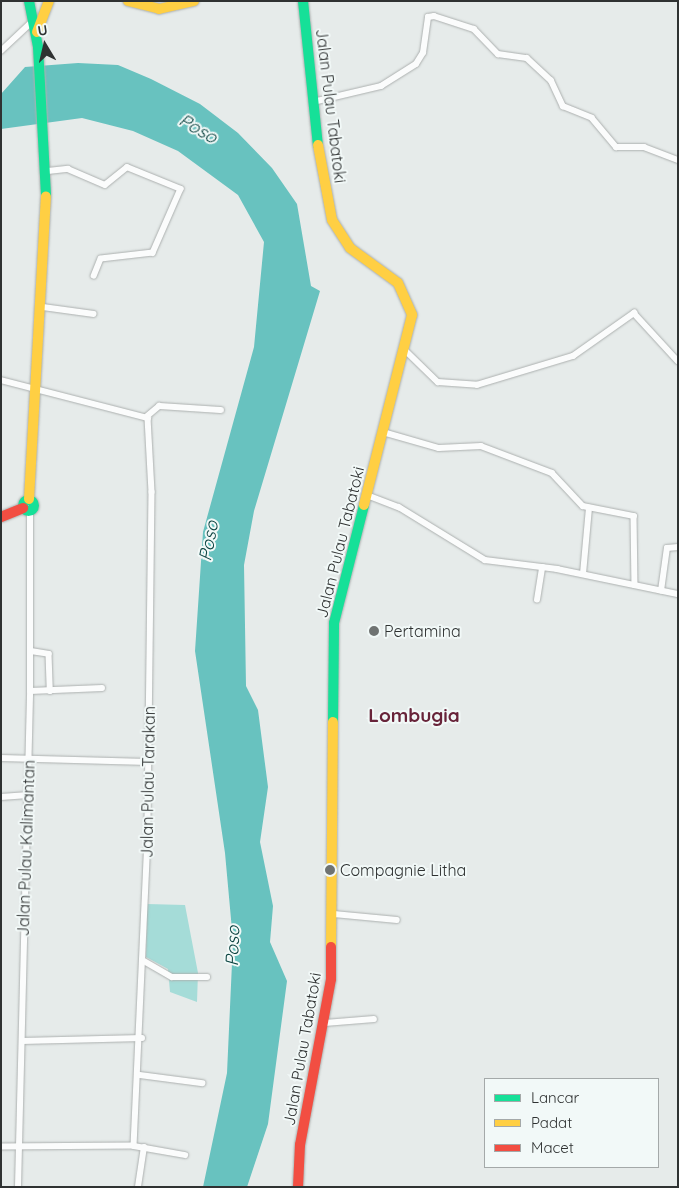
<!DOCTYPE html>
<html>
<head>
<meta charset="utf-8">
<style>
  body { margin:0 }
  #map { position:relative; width:679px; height:1188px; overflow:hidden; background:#e6ebea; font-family:Quicksand,sans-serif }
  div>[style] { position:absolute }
  .green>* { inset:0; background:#a5dcd8 }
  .water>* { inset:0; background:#68c2bf }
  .roads { filter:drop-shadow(0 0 1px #acb0af) drop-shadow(0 0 1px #acb0af) }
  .street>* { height:5.5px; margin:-2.75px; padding:0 2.75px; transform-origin:2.75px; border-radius:2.75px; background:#fbfcfc }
  .fast>* { height:10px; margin:-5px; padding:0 5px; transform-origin:5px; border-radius:5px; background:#16e098 }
  .fast>.ring { margin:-5px; padding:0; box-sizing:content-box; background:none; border:10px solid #16e098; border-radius:50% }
  .slow>* { height:10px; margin:-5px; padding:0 5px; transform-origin:5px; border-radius:5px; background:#ffcf43 }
  .jam>* { height:10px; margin:-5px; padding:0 5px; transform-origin:5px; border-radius:5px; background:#f24e42 }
  .dots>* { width:14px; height:14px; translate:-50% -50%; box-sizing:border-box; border:2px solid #f2f9f8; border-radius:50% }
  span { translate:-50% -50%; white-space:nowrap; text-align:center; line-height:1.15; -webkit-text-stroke:4px #f2f9f8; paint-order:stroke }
  .street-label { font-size:16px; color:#2f3232 }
  .poi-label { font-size:16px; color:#2f3232 }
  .left { translate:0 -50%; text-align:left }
  .water-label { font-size:18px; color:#0b4340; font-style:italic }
  .quarter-label { font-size:19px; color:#68243a; font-weight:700 }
  .frame { position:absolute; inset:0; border:2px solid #2f3232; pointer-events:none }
  .legend { position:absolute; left:484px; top:1078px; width:175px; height:90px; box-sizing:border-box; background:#f2f9f8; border:1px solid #a4a9a9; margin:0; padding:6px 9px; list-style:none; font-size:15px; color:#2f3232 }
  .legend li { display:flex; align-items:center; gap:10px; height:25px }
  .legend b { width:25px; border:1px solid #a4a9a9 }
  .north { position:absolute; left:20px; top:20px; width:50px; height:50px; -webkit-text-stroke:4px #f2f9f8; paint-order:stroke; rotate:351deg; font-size:14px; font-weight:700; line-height:20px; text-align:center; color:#2f3232 }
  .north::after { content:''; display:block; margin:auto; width:18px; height:22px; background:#2f3232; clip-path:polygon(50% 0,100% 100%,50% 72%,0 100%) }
</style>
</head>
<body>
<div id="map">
  <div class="green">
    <i style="clip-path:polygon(147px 904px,185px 905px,198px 973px,197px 1002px,170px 992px,168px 969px,146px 957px)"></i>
  </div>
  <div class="water">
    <i style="clip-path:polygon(78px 63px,118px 65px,151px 79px,200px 104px,238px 133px,272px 168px,297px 204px,311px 286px,320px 291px,254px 511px,244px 565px,246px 686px,258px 710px,268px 787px,260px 842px,273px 906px,270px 942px,287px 981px,268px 1124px,247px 1187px,203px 1187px,227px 1073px,233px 941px,225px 853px,195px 651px,203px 532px,254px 347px,264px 242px,238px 195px,178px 151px,133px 131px,82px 118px,1px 129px,1px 94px,25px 67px)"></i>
  </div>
  <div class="roads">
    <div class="street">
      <i style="left:1px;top:51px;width:45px;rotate:-43.2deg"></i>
      <i style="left:313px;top:102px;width:70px;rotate:-13.2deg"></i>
      <i style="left:381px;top:86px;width:41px;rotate:-32.2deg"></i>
      <i style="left:416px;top:64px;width:13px;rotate:-58deg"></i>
      <i style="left:423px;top:53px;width:36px;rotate:-82deg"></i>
      <i style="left:428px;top:17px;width:6px;rotate:-9deg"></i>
      <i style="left:434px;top:16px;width:42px;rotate:18deg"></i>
      <i style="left:474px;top:29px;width:35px;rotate:46deg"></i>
      <i style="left:498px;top:54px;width:29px;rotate:8deg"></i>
      <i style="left:527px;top:58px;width:33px;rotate:43deg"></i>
      <i style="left:551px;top:80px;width:29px;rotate:65deg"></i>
      <i style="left:563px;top:106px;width:31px;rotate:22deg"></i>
      <i style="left:592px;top:118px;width:38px;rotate:50deg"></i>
      <i style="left:616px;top:147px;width:28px"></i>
      <i style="left:644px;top:147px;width:36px;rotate:21deg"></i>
      <i style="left:48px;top:171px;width:20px;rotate:-6deg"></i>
      <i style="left:68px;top:169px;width:40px;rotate:23.4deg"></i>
      <i style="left:105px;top:185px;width:28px;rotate:-39deg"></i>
      <i style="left:127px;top:167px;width:58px;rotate:22.2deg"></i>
      <i style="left:181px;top:189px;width:70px;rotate:113.6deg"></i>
      <i style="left:153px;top:253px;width:52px;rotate:173.4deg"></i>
      <i style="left:101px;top:259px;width:18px;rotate:112deg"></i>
      <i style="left:43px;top:307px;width:51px;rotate:7.8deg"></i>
      <i style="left:405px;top:350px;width:46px;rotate:44.1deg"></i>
      <i style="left:438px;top:382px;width:39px;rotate:4deg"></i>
      <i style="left:477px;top:385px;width:100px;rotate:-16.8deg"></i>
      <i style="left:573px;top:356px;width:75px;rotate:-35.2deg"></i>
      <i style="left:634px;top:313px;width:65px;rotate:47.5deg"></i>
      <i style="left:1px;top:380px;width:152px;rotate:14.5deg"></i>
      <i style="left:148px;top:418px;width:74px;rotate:86.9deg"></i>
      <i style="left:152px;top:492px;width:346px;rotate:90.7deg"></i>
      <i style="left:148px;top:838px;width:308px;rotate:92.6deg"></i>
      <i style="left:134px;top:1146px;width:133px;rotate:179.6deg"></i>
      <i style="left:146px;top:417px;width:17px;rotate:-40deg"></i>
      <i style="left:159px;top:406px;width:62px;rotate:3.7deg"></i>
      <i style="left:383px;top:432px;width:58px;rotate:15.9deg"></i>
      <i style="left:439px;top:448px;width:42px;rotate:-2.7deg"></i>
      <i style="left:481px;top:446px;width:76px;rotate:20.8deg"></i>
      <i style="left:552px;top:473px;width:45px;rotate:46.8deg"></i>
      <i style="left:583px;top:506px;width:52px;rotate:11.1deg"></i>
      <i style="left:634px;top:516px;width:69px;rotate:89.2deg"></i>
      <i style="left:367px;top:495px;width:34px;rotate:21deg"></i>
      <i style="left:399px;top:507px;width:101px;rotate:31.6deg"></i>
      <i style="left:485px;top:560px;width:73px;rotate:7.1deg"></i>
      <i style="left:557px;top:569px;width:124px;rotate:11.7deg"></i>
      <i style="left:583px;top:574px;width:66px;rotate:-84.8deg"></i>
      <i style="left:661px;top:591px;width:43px;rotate:-82.1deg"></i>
      <i style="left:667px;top:548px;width:11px;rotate:-5deg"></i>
      <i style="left:537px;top:600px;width:33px;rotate:-81deg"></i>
      <i style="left:31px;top:651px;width:18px;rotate:9deg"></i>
      <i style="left:49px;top:654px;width:37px;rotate:88deg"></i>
      <i style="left:30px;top:691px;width:72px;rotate:-2.4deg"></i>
      <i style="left:1px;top:758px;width:147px;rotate:1.6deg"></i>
      <i style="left:1px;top:797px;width:27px;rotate:-4deg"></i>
      <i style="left:334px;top:914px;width:63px;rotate:5.4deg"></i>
      <i style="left:144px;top:961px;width:32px;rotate:30deg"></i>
      <i style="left:172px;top:977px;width:35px"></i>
      <i style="left:325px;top:1023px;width:49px;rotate:-4.7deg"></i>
      <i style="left:22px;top:1041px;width:120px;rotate:-1.4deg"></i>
      <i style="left:140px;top:1075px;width:63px;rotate:7.4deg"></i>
      <i style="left:134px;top:1146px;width:52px;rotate:10deg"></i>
      <i style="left:18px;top:1187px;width:496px;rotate:-88.6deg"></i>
      <i style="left:30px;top:691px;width:181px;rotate:-90deg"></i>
      <i style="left:138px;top:1187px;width:40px;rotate:-81.5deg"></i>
    </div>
    <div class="fast">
      <i style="left:29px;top:1px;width:47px;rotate:78.9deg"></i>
      <i style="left:38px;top:47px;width:149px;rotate:86.9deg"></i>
      <i style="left:303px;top:1px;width:145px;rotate:84.1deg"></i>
      <i class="ring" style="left:22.5px;top:499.5px;width:1px;height:1px"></i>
      <i style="left:333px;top:722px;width:99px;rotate:-89.4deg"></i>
      <i style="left:334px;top:623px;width:122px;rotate:-75.7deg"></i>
    </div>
    <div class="slow">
      <i style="left:128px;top:1px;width:32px;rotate:14deg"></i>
      <i style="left:159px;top:9px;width:36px;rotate:-13deg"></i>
      <i style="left:37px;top:32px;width:33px;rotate:-69deg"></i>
      <i style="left:318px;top:145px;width:76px;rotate:79.4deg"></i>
      <i style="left:332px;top:220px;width:33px;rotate:57deg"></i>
      <i style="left:350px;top:248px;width:59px;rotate:36.1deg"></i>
      <i style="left:398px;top:283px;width:35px;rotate:66deg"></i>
      <i style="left:412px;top:315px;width:196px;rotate:104.2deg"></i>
      <i style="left:29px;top:499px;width:303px;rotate:-86.8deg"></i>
      <i style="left:331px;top:947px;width:225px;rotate:-89.5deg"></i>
    </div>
    <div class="jam">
      <i style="left:1px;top:517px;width:24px;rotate:-22deg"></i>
      <i style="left:298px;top:1187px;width:42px;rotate:-87.3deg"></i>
      <i style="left:300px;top:1145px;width:169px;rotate:-79.4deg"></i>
      <i style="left:331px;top:979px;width:32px;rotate:-90deg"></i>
    </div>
  </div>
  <div class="dots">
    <i style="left:374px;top:631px;background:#6f7372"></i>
    <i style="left:330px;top:870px;background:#6f7372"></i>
  </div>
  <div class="street-label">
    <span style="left:331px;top:106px;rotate:83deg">Jalan Pulau Tabatoki</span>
    <span style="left:340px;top:542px;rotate:-76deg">Jalan Pulau Tabatoki</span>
    <span style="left:148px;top:782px;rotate:-89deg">Jalan Pulau Tarakan</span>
    <span style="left:26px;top:848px;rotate:-88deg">Jalan Pulau Kalimantan</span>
    <span style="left:302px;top:1049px;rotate:-80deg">Jalan Pulau Tabatoki</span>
  </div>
  <div class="poi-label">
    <span class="left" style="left:384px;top:631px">Pertamina</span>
    <span class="left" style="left:340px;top:870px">Compagnie Litha</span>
  </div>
  <div class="water-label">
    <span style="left:198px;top:129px;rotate:30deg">Poso</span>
    <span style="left:209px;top:541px;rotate:-79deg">Poso</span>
    <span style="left:233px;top:946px;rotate:-88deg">Poso</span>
  </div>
  <div class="quarter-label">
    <span style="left:414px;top:716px">Lombugia</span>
  </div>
  <div class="frame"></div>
  <ul class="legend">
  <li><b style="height:6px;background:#16e098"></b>Lancar</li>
  <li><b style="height:6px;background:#ffcf43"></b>Padat</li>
  <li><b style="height:6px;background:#f24e42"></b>Macet</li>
  </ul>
  <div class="north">U</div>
</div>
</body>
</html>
